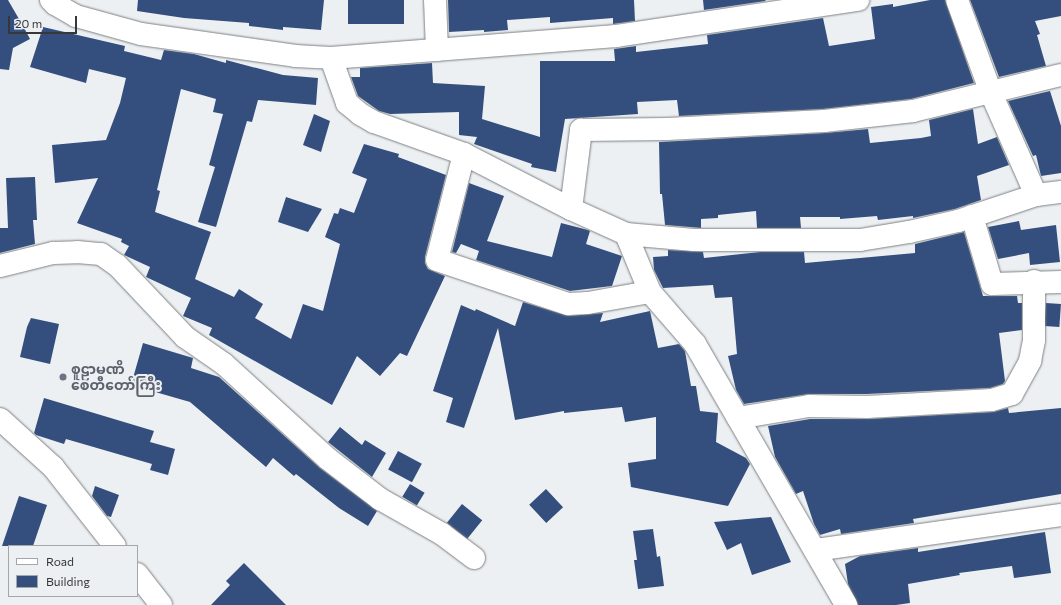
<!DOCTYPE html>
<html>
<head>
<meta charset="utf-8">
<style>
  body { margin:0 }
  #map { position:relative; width:1061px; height:605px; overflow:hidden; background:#edf0f3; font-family:Commissioner,"Noto Sans Myanmar",sans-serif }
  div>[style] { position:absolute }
  .building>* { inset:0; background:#344f7e; transform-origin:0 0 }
  .roads { filter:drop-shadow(0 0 1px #7e8083) drop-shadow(0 0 1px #7e8083) }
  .minor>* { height:22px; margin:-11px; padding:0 11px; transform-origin:11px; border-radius:11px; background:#fff }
  .dots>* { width:11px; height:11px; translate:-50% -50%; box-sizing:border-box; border:2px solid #edf0f3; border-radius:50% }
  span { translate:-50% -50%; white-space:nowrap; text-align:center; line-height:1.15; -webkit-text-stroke:4px #edf0f3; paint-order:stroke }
  .worship-label { font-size:14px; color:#5b616d; font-weight:700 }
  .left { translate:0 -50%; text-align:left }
  .legend { position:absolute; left:8px; top:545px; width:130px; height:52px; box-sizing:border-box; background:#edf0f3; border:1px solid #a4a6a8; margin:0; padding:5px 7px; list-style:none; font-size:12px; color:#363738 }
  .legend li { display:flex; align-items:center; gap:8px; height:20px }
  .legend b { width:20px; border:1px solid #a4a6a8 }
  .scale { position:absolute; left:8px; top:16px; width:69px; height:18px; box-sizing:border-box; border:2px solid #363738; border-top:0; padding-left:5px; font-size:12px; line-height:14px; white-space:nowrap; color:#363738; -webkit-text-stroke:3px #edf0f3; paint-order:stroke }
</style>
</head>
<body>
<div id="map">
  <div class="building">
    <i style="clip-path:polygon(0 0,8px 0,19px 19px,18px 22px,21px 22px,30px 39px,13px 48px,9px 70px,0 69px)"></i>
    <i style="clip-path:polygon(138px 0,324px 0,321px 30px,283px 27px,283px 30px,249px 26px,249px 23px,184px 18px,137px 11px)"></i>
    <i style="left:348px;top:0;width:56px;height:24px"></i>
    <i style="clip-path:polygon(448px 0,634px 0,635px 21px,613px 24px,613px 18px,550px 23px,550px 17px,507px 20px,508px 30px,484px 32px,484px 30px,449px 32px)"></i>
    <i style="clip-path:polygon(703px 0,765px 0,766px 1px,704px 10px)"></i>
    <i style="clip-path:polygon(930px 0,945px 0,974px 83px,911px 99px,823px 109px,679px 116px,677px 100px,637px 102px,638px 114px,565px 119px,556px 172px,531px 167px,532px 164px,474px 144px,477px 137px,459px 135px,459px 112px,390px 114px,379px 111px,358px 96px,351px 77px,360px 77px,360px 68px,432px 63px,433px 83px,485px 86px,482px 119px,540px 137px,540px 61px,615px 61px,614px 49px,636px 46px,636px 52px,708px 44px,707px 35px,823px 18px,829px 46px,875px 39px,871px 7px,893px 4px,893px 7px)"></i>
    <i style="clip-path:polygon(970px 0,1061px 0,1061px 16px,1035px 21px,1040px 34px,1037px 35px,1046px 66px,999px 77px)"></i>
    <i style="clip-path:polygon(43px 27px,125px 46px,124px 51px,161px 60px,164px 50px,194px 54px,226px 63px,226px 60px,283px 75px,318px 78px,316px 105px,258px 100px,252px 122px,247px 121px,216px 227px,198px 222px,215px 167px,209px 165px,223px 114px,213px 112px,216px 99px,181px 89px,157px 190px,160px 191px,155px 212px,211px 232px,195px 279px,234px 297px,239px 289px,263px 304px,255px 318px,291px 339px,303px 304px,323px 311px,340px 244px,325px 237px,334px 213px,338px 214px,340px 208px,354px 213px,367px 179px,352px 173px,364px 144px,399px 154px,398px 157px,446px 175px,425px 257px,425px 263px,428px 269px,445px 276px,407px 356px,400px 353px,380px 376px,357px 356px,332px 405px,209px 335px,212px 328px,183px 316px,191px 298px,146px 277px,150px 267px,124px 255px,129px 246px,121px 242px,122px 239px,77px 223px,98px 178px,55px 183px,52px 145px,106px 140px,120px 103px,126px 78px,89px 69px,86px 83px,30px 67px)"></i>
    <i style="clip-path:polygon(1050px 91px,1061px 126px,1061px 173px,1041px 176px,1036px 155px,1033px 156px,1008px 101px)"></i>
    <i style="clip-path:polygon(973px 109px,978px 144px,997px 137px,1009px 165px,977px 176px,981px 200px,955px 209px,913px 218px,913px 216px,878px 220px,877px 216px,840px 219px,840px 217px,800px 217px,801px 228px,757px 228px,756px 211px,718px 215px,718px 218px,701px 219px,701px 228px,665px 225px,662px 194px,660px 194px,659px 142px,825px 133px,868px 129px,870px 143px,921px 138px,931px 136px,929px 120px)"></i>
    <i style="clip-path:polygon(314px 114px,330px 121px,321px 152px,303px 145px)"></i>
    <i style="clip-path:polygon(35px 177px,37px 220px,33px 220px,35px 244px,0 253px,0 228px,8px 228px,6px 178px)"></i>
    <i style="clip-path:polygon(469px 183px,504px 196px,487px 241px,552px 257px,561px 223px,588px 230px,590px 231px,586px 244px,622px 256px,612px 286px,570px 291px,476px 260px,479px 251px,461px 244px,456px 253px,452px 252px)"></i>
    <i style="clip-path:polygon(286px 197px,322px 209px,308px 232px,278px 222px)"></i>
    <i style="clip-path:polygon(1019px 221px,1021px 230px,1056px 225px,1060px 262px,1030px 265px,1029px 253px,998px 259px,988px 227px)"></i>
    <i style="clip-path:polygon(964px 232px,983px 296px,1017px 296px,1018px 303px,1022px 303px,1022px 330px,999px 333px,1005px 381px,1003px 384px,990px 388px,867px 394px,809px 394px,744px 404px,736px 390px,728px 356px,737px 354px,732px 297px,715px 298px,713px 285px,663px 288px,654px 270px,653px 257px,668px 256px,668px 250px,703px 252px,704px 258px,760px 252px,804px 252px,805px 263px,915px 253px,915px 244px)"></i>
    <i style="clip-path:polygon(523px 302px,568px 316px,603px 313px,600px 322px,650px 311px,658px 348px,679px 344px,685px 351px,691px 386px,696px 386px,700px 411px,718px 413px,716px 442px,746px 458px,750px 464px,728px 506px,631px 487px,628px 463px,656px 459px,656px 417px,625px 422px,622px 407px,564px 413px,564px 411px,515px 420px,498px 328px,464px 428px,446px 422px,453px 398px,433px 391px,461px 305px,475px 311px,476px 309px,515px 326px)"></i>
    <i style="left:1046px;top:303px;width:15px;height:23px;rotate:4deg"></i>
    <i style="clip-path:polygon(31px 318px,59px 324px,50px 364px,20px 357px,27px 327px)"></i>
    <i style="clip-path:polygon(143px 343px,193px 358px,191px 368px,219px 377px,320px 468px,377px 511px,368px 526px,339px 508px,296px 474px,294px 476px,273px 458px,266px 467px,190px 402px,131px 385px)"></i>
    <i style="clip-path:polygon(44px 398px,154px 431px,150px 442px,175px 449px,168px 475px,150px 470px,152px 464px,66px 439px,64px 444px,36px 435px,34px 433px)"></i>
    <i style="clip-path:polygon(1008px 408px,1009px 413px,1061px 408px,1061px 494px,913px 519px,914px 523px,841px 534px,840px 529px,820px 535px,814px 524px,803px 491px,796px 494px,775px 457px,768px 426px,810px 419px,868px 419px,993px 412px)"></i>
    <i style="clip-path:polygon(340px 427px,362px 445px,365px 440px,386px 453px,372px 477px,328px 442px)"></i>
    <i style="left:398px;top:451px;width:27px;height:21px;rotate:28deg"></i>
    <i style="left:410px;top:484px;width:17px;height:15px;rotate:31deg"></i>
    <i style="clip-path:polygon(95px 486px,119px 495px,111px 517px,107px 516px,92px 496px)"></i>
    <i style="left:546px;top:489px;width:25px;height:23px;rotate:47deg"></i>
    <i style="clip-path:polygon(19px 496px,47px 505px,33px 546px,2px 546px)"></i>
    <i style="left:462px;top:504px;width:26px;height:24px;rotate:39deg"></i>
    <i style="clip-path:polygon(771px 517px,791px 562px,752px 575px,741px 543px,727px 550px,714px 522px)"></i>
    <i style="clip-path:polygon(653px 529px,657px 557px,660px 556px,664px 586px,638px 589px,634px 560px,637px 560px,633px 531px)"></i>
    <i style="clip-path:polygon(1045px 532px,1051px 573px,1014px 578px,1012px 566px,959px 573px,960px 575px,908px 584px,910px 603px,896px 605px,858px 605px,848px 584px,845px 564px,860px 556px,918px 548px,918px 552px)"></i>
    <i style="clip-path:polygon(244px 563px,286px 605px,211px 605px,230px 585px,226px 581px)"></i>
  </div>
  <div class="roads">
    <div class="minor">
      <i style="left:51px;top:0;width:6px;rotate:45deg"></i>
      <i style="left:55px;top:4px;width:24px;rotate:30deg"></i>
      <i style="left:76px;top:16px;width:67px;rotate:15.5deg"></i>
      <i style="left:141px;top:34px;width:156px;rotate:8.1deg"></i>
      <i style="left:295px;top:56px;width:36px;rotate:3deg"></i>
      <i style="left:331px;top:58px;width:286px;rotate:-4.4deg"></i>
      <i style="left:616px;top:36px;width:245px;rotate:-8.5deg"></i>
      <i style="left:435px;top:0;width:50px;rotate:87.7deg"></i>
      <i style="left:957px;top:0;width:99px;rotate:69.9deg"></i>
      <i style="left:991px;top:93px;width:111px;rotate:66.2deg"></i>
      <i style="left:331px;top:58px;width:48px;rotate:70.4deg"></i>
      <i style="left:347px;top:103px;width:17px;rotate:40deg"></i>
      <i style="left:360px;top:114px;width:16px;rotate:30deg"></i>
      <i style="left:374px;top:122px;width:96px;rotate:19.6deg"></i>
      <i style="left:464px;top:154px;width:120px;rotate:27.2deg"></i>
      <i style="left:571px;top:209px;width:60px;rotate:24.4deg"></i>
      <i style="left:626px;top:234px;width:63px;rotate:67.5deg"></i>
      <i style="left:650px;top:292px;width:69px;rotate:49.1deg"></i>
      <i style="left:695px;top:344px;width:302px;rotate:59.9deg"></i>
      <i style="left:464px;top:154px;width:109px;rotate:104.3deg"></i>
      <i style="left:437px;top:260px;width:138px;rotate:18.6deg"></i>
      <i style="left:568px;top:304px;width:20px;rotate:-3deg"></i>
      <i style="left:588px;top:303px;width:63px;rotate:-10.1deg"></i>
      <i style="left:571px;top:209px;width:80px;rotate:-82.8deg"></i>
      <i style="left:581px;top:130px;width:86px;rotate:-0.7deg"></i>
      <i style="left:667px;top:129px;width:157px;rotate:-2.9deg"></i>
      <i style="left:824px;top:121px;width:90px;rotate:-6.4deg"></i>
      <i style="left:913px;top:111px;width:152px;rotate:-13.7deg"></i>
      <i style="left:972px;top:216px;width:71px;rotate:73.6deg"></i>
      <i style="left:992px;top:284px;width:69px;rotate:-1.7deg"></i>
      <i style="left:626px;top:234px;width:68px;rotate:5deg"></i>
      <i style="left:694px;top:240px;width:166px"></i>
      <i style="left:860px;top:240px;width:50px;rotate:-9.3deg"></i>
      <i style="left:909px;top:232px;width:50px;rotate:-12.7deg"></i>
      <i style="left:958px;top:221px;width:82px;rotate:-18.4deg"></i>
      <i style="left:1036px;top:195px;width:25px;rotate:-7deg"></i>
      <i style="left:0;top:266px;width:55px;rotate:-13.8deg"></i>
      <i style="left:53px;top:253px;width:24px;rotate:-2deg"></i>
      <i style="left:77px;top:252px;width:24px;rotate:5deg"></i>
      <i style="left:101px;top:254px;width:19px;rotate:35deg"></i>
      <i style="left:117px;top:265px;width:99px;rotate:46.6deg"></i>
      <i style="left:185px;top:337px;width:47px;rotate:34.7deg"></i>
      <i style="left:224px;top:364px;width:141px;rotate:42.4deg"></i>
      <i style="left:328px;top:459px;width:66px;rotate:37.6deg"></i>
      <i style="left:380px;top:499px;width:71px;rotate:29.4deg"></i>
      <i style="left:442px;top:534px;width:40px;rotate:37deg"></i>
      <i style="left:738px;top:418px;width:72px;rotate:-9.6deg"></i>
      <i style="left:809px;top:406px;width:58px;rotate:1deg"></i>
      <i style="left:867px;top:407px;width:125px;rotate:-3.2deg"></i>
      <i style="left:992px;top:400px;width:21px;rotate:-17deg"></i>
      <i style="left:1012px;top:394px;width:38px;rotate:-61deg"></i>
      <i style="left:1030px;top:361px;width:21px;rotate:-79deg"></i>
      <i style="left:1034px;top:340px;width:59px;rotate:-90deg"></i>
      <i style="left:0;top:419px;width:72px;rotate:42.2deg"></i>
      <i style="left:53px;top:467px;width:100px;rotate:51.9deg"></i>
      <i style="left:815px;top:550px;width:248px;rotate:-8.1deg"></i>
      <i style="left:137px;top:574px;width:39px;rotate:52deg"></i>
    </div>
  </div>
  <div class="dots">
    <i style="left:63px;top:377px;background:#6b7280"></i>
  </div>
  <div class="worship-label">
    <span class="left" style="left:71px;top:377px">စူဠာမဏိ<br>စေတီတော်ကြီး</span>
  </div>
  <ul class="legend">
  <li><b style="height:5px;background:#fff"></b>Road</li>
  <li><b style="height:11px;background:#344f7e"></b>Building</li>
  </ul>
  <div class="scale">20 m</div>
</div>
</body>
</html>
